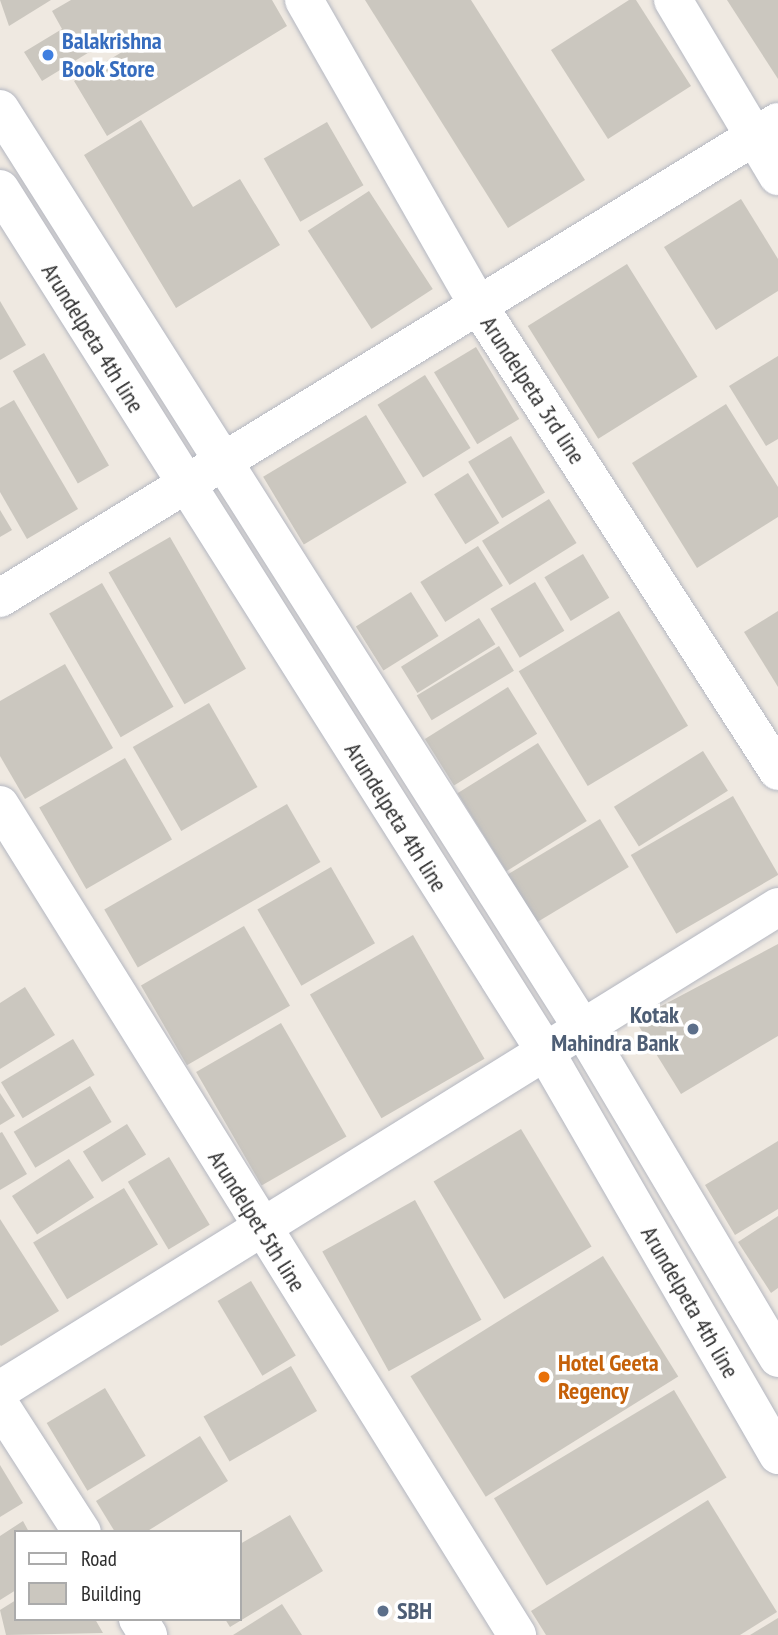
<!DOCTYPE html>
<html>
<head>
<meta charset="utf-8">
<style>
  body { margin:0 }
  #map { position:relative; width:778px; height:1635px; overflow:hidden; background:#efe9e1; font-family:"PT Sans Narrow",sans-serif }
  div>[style] { position:absolute }
  .building>* { inset:0; background:#cbc7bf; transform-origin:0 0 }
  .roads { filter:drop-shadow(0 0 2px #b4b7c1) drop-shadow(0 0 2px #b4b7c1) }
  .minor>* { height:38px; margin:-19px; padding:0 19px; transform-origin:19px; border-radius:19px; background:#fff }
  .tertiary>* { height:38px; margin:-19px; padding:0 19px; transform-origin:19px; border-radius:19px; background:#fff }
  .dots>* { width:19px; height:19px; translate:-50% -50%; box-sizing:border-box; border:4px solid #fff; border-radius:50% }
  span { translate:-50% -50%; white-space:nowrap; text-align:center; line-height:1.15; -webkit-text-stroke:7px #fff; paint-order:stroke }
  .shop-label { font-size:24px; color:#366cbe; font-weight:700 }
  .left { translate:0 -50%; text-align:left }
  .street-label { font-size:24px; color:#2e2e2e }
  .service-label { font-size:24px; color:#4e5e75; font-weight:700 }
  .right { translate:-100% -50%; text-align:right }
  .food-label { font-size:24px; color:#c56008; font-weight:700 }
  .legend { position:absolute; left:14px; top:1530px; width:228px; height:91px; box-sizing:border-box; background:#fff; border:2px solid #ababab; margin:0; padding:9px 12px; list-style:none; font-size:21px; color:#2e2e2e }
  .legend li { display:flex; align-items:center; gap:14px; height:35px }
  .legend b { width:35px; border:2px solid #ababab }
</style>
</head>
<body>
<div id="map">
  <div class="building">
    <i style="clip-path:polygon(0 0,51px 0,9px 26px)"></i>
    <i style="clip-path:polygon(71px 0,272px 0,287px 26px,107px 136px,74px 81px,122px 52px,114px 37px,42px 81px,24px 52px,62px 29px,52px 11px)"></i>
    <i style="clip-path:polygon(365px 0,471px 0,585px 180px,508px 228px)"></i>
    <i style="clip-path:polygon(629px 0,636px 0,691px 86px,608px 139px,551px 50px)"></i>
    <i style="clip-path:polygon(727px 0,778px 0,778px 79px)"></i>
    <i style="clip-path:polygon(141px 120px,193px 207px,240px 179px,280px 245px,176px 308px,84px 155px)"></i>
    <i style="left:327px;top:122px;width:73px;height:73px;rotate:60deg"></i>
    <i style="left:369px;top:191px;width:117px;height:73px;rotate:57deg"></i>
    <i style="clip-path:polygon(741px 199px,778px 259px,778px 291px,716px 330px,664px 247px)"></i>
    <i style="left:627px;top:264px;width:133px;height:117px;rotate:58deg"></i>
    <i style="clip-path:polygon(0 301px,26px 345px,0 360px)"></i>
    <i style="left:476px;top:347px;width:84px;height:49px;rotate:59deg"></i>
    <i style="left:44px;top:353px;width:130px;height:36px;rotate:60deg"></i>
    <i style="clip-path:polygon(778px 356px,778px 439px,766px 446px,729px 386px)"></i>
    <i style="left:425px;top:375px;width:86px;height:56px;rotate:58deg"></i>
    <i style="clip-path:polygon(14px 400px,78px 509px,27px 539px,0 492px,0 408px)"></i>
    <i style="clip-path:polygon(726px 404px,778px 487px,778px 517px,697px 568px,632px 463px)"></i>
    <i style="left:366px;top:415px;width:79px;height:120px;rotate:59deg"></i>
    <i style="left:511px;top:436px;width:66px;height:50px;rotate:59deg"></i>
    <i style="left:468px;top:473px;width:59px;height:40px;rotate:58deg"></i>
    <i style="left:549px;top:499px;width:52px;height:79px;rotate:58deg"></i>
    <i style="clip-path:polygon(0 510px,12px 530px,0 537px)"></i>
    <i style="left:170px;top:537px;width:152px;height:71px;rotate:60deg"></i>
    <i style="left:478px;top:546px;width:47px;height:68px;rotate:58deg"></i>
    <i style="left:583px;top:554px;width:51px;height:45px;rotate:59deg"></i>
    <i style="left:535px;top:582px;width:57px;height:52px;rotate:59deg"></i>
    <i style="left:102px;top:583px;width:143px;height:61px;rotate:60deg"></i>
    <i style="left:411px;top:592px;width:52px;height:65px;rotate:58deg"></i>
    <i style="left:619px;top:611px;width:134px;height:117px;rotate:59deg"></i>
    <i style="clip-path:polygon(778px 611px,778px 687px,744px 632px)"></i>
    <i style="left:479px;top:618px;width:31px;height:92px;rotate:58deg"></i>
    <i style="left:499px;top:646px;width:29px;height:96px;rotate:59deg"></i>
    <i style="clip-path:polygon(65px 664px,113px 748px,25px 799px,0 756px,0 701px)"></i>
    <i style="left:508px;top:687px;width:55px;height:98px;rotate:58deg"></i>
    <i style="left:209px;top:703px;width:97px;height:88px;rotate:60deg"></i>
    <i style="left:538px;top:743px;width:92px;height:95px;rotate:58deg"></i>
    <i style="left:703px;top:751px;width:47px;height:105px;rotate:58deg"></i>
    <i style="left:125px;top:758px;width:94px;height:99px;rotate:60deg"></i>
    <i style="left:733px;top:796px;width:91px;height:118px;rotate:60deg"></i>
    <i style="left:287px;top:804px;width:67px;height:211px;rotate:60deg"></i>
    <i style="left:600px;top:819px;width:56px;height:114px;rotate:59deg"></i>
    <i style="left:331px;top:867px;width:88px;height:85px;rotate:60deg"></i>
    <i style="left:244px;top:926px;width:92px;height:119px;rotate:60deg"></i>
    <i style="left:413px;top:935px;width:143px;height:119px;rotate:60deg"></i>
    <i style="clip-path:polygon(778px 944px,778px 1036px,681px 1094px,635px 1020px)"></i>
    <i style="clip-path:polygon(25px 987px,55px 1035px,0 1069px,0 1003px)"></i>
    <i style="left:281px;top:1023px;width:131px;height:98px;rotate:60deg"></i>
    <i style="left:73px;top:1039px;width:42px;height:84px;rotate:59deg"></i>
    <i style="left:90px;top:1086px;width:42px;height:89px;rotate:59deg"></i>
    <i style="clip-path:polygon(0 1093px,15px 1116px,0 1125px)"></i>
    <i style="left:127px;top:1124px;width:36px;height:52px;rotate:58deg"></i>
    <i style="left:521px;top:1129px;width:137px;height:102px;rotate:59deg"></i>
    <i style="clip-path:polygon(2px 1132px,27px 1174px,0 1190px,0 1133px)"></i>
    <i style="clip-path:polygon(778px 1141px,778px 1209px,735px 1235px,705px 1185px)"></i>
    <i style="left:169px;top:1157px;width:79px;height:48px;rotate:59deg"></i>
    <i style="left:69px;top:1159px;width:46px;height:68px;rotate:57deg"></i>
    <i style="left:124px;top:1188px;width:66px;height:106px;rotate:59deg"></i>
    <i style="left:415px;top:1200px;width:137px;height:106px;rotate:61deg"></i>
    <i style="clip-path:polygon(778px 1216px,778px 1288px,771px 1293px,738px 1242px)"></i>
    <i style="clip-path:polygon(0 1219px,59px 1311px,1px 1346px,0 1345px)"></i>
    <i style="left:603px;top:1256px;width:142px;height:227px;rotate:58deg"></i>
    <i style="left:251px;top:1281px;width:87px;height:39px;rotate:59deg"></i>
    <i style="left:291px;top:1366px;width:52px;height:101px;rotate:60deg"></i>
    <i style="left:105px;top:1388px;width:79px;height:68px;rotate:59deg"></i>
    <i style="left:674px;top:1390px;width:102px;height:210px;rotate:59deg"></i>
    <i style="clip-path:polygon(200px 1436px,228px 1481px,146px 1532px,115px 1532px,96px 1501px)"></i>
    <i style="clip-path:polygon(0 1465px,23px 1503px,0 1517px)"></i>
    <i style="clip-path:polygon(708px 1500px,777px 1612px,740px 1635px,546px 1635px,531px 1611px)"></i>
    <i style="clip-path:polygon(290px 1515px,323px 1571px,230px 1627px,225px 1619px,240px 1619px,240px 1544px)"></i>
    <i style="clip-path:polygon(23px 1521px,29px 1532px,16px 1532px,16px 1590px,0 1600px,0 1536px)"></i>
    <i style="clip-path:polygon(16px 1600px,16px 1619px,95px 1619px,103px 1633px,6px 1635px,0 1610px)"></i>
    <i style="clip-path:polygon(282px 1604px,302px 1635px,233px 1635px)"></i>
    <i style="clip-path:polygon(778px 1618px,778px 1635px,750px 1635px)"></i>
  </div>
  <div class="roads">
    <div class="minor">
      <i style="left:304px;top:0;width:351px;rotate:60.3deg"></i>
      <i style="left:478px;top:305px;width:554px;rotate:57.23deg"></i>
      <i style="left:673px;top:0;width:205px;rotate:59.2deg"></i>
      <i style="left:0;top:598px;width:912px;rotate:-31.46deg"></i>
      <i style="left:0;top:805px;width:978px;rotate:58.08deg"></i>
      <i style="left:0;top:1390px;width:916px;rotate:-31.83deg"></i>
      <i style="left:0;top:1405px;width:151px;rotate:57.2deg"></i>
      <i style="left:138px;top:1619px;width:19px;rotate:58deg"></i>
    </div>
    <div class="tertiary">
      <i style="left:0;top:109px;width:1086px;rotate:57.64deg"></i>
      <i style="left:581px;top:1026px;width:386px;rotate:59.3deg"></i>
      <i style="left:0;top:189px;width:1016px;rotate:57.7deg"></i>
      <i style="left:543px;top:1048px;width:470px;rotate:60deg"></i>
    </div>
  </div>
  <div class="dots">
    <i style="left:48px;top:55px;background:#3f7fe0"></i>
    <i style="left:693px;top:1029px;background:#5c6f8a"></i>
    <i style="left:544px;top:1377px;background:#e8710a"></i>
    <i style="left:383px;top:1611px;background:#5c6f8a"></i>
  </div>
  <div class="shop-label">
    <span class="left" style="left:62px;top:55px">Balakrishna<br>Book Store</span>
  </div>
  <div class="street-label">
    <span style="left:93px;top:338px;rotate:58deg">Arundelpeta 4th line</span>
    <span style="left:533px;top:390px;rotate:57deg">Arundelpeta 3rd line</span>
    <span style="left:396px;top:817px;rotate:58deg">Arundelpeta 4th line</span>
    <span style="left:257px;top:1221px;rotate:58deg">Arundelpet 5th line</span>
    <span style="left:690px;top:1302px;rotate:60deg">Arundelpeta 4th line</span>
  </div>
  <div class="service-label">
    <span class="right" style="left:679px;top:1029px">Kotak<br>Mahindra Bank</span>
    <span class="left" style="left:397px;top:1611px">SBH</span>
  </div>
  <div class="food-label">
    <span class="left" style="left:558px;top:1377px">Hotel Geeta<br>Regency</span>
  </div>
  <ul class="legend">
  <li><b style="height:9px;background:#fff"></b>Road</li>
  <li><b style="height:19px;background:#cbc7bf"></b>Building</li>
  </ul>
</div>
</body>
</html>
